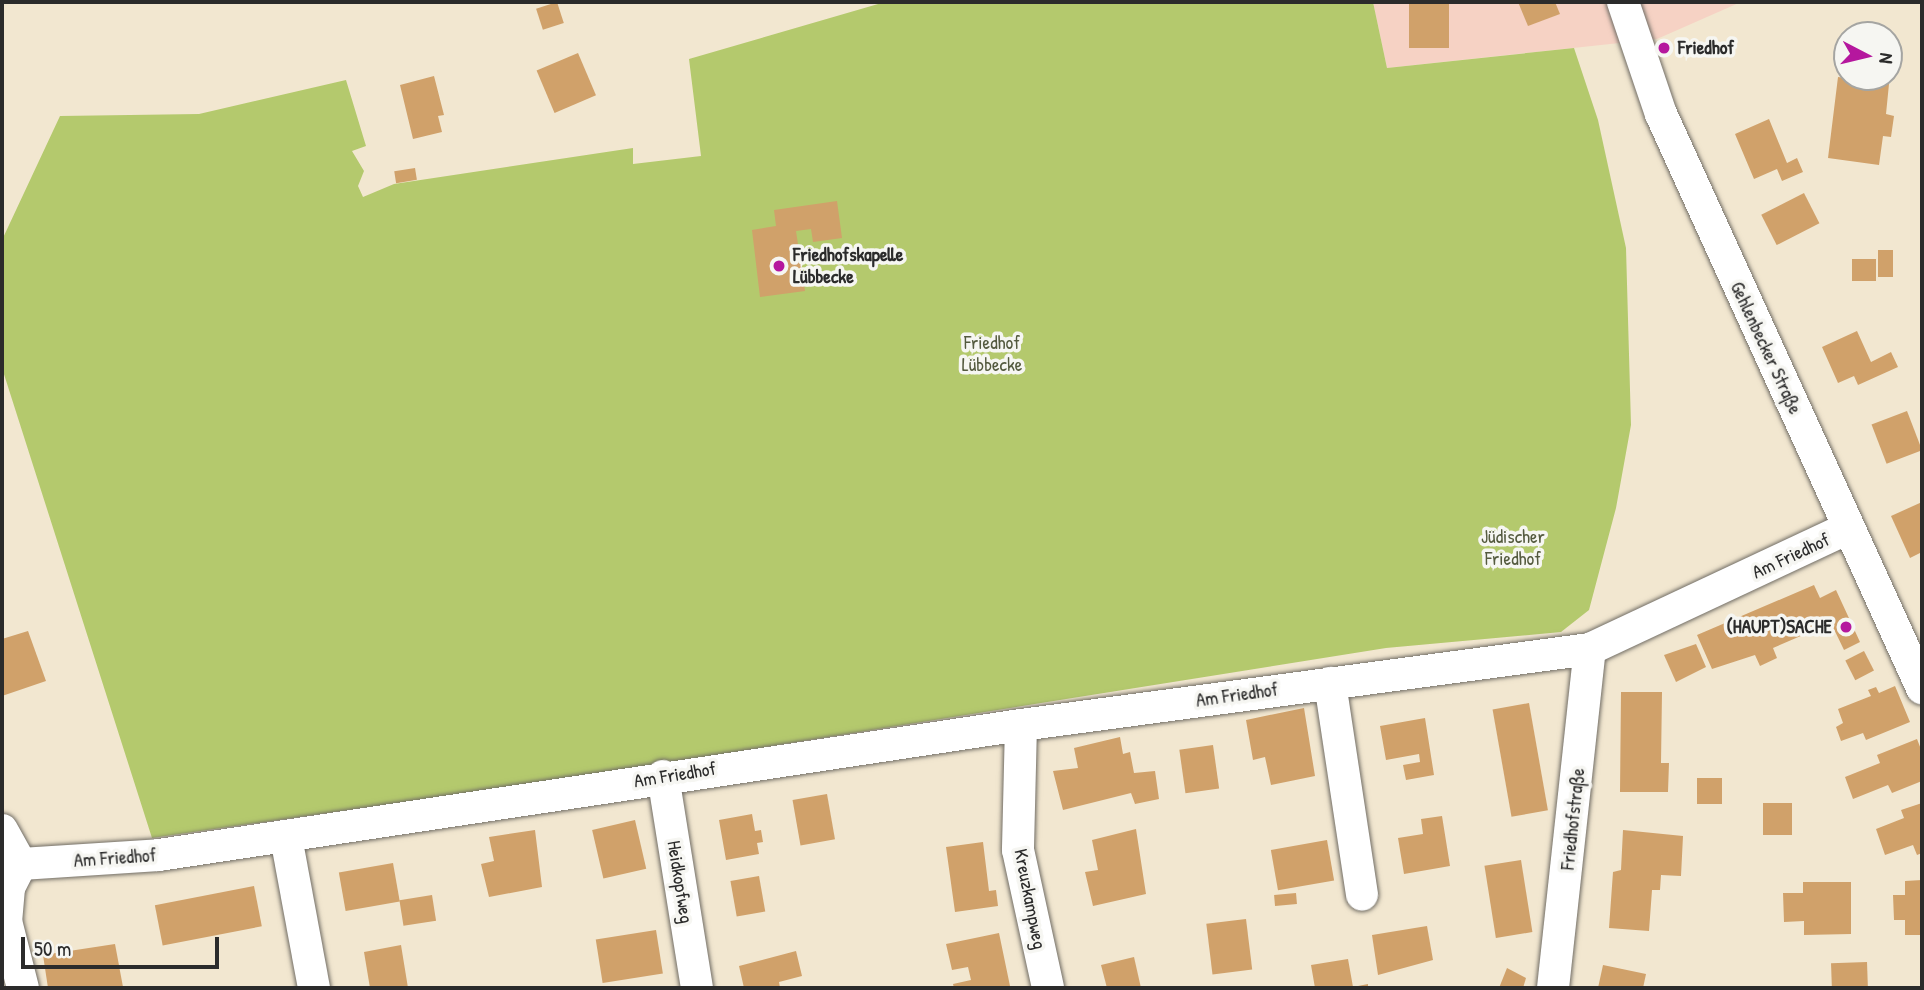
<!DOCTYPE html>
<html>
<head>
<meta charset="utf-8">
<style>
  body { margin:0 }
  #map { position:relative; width:1924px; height:990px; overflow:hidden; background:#f2e7d0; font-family:"Patrick Hand",sans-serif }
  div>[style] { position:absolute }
  .built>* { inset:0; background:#f6d2c4 }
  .green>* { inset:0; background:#b4c96d }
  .building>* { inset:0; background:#d0a16a; transform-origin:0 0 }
  .roads { filter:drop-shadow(0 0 2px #716d65) drop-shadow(0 0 2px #716d65) }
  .minor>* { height:32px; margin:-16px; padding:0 16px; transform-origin:16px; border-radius:16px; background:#fff }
  .dots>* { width:19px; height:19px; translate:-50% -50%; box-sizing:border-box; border:4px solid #f6f6f2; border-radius:50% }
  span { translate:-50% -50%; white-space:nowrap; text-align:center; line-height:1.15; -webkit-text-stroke:7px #f6f6f2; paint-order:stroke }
  .poi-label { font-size:19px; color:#2b2b2b; font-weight:700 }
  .left { translate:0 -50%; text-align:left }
  .right { translate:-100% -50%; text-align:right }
  .park-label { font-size:19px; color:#545a3f }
  .street-label { font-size:19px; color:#2b2b2b }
  .frame { position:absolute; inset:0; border:4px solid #2b2b2b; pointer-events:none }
  .north { position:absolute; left:1833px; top:21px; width:70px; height:70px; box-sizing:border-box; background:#f6f6f2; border:2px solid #a5a5a2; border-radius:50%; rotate:97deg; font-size:19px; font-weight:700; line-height:28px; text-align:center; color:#2b2b2b }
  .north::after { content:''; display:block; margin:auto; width:24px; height:32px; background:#b5179e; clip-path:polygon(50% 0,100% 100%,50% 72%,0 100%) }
  .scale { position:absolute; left:21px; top:937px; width:198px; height:32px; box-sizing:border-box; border:4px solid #2b2b2b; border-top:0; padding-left:9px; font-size:21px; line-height:24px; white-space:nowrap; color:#2b2b2b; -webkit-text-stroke:5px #f6f6f2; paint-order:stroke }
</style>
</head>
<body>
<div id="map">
  <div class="built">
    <i style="clip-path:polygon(1373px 2px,1741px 2px,1657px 39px,1387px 68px)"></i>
  </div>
  <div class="green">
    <i style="clip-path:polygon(885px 2px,1373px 2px,1387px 68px,1574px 48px,1598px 120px,1626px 248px,1631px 425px,1616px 508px,1589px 610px,1561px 632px,1386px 648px,578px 777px,152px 838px,2px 368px,2px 240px,60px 116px,199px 114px,346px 80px,366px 146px,352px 151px,364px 171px,358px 186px,363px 197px,394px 184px,633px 148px,633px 164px,701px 156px,689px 59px)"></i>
  </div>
  <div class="building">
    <i style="left:557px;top:2px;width:22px;height:22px;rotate:72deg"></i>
    <i style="left:1409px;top:2px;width:40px;height:46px"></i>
    <i style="clip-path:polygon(1518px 2px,1555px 2px,1560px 14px,1528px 26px)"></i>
    <i style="left:578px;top:53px;width:46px;height:45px;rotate:67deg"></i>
    <i style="clip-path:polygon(434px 76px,444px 115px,438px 116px,442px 132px,413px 139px,400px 85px)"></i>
    <i style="clip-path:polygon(1838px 77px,1889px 84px,1886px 114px,1894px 116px,1891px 137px,1883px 136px,1879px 165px,1828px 158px)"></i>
    <i style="clip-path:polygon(1769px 119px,1787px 163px,1797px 158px,1803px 172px,1782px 181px,1777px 169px,1754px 179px,1735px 134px)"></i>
    <i style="left:415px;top:168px;width:12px;height:21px;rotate:81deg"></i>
    <i style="left:1804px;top:193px;width:34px;height:48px;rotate:63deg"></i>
    <i style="clip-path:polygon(837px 201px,842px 238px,813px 242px,811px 229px,796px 231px,805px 291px,760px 297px,752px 230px,776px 226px,774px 210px)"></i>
    <i style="left:1878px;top:250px;width:15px;height:27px"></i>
    <i style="left:1852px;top:259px;width:24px;height:22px"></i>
    <i style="clip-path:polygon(1857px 331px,1871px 362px,1891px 352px,1898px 367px,1858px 385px,1854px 376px,1838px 383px,1822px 347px)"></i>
    <i style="left:1907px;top:411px;width:42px;height:38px;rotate:69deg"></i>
    <i style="clip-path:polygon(1922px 502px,1922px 552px,1910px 558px,1891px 516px)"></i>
    <i style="clip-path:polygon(1814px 585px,1820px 598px,1836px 590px,1860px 642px,1844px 650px,1831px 623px,1773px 648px,1777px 658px,1760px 666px,1755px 655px,1712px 669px,1697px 635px)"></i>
    <i style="clip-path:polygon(28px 631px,46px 681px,2px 696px,2px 639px)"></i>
    <i style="clip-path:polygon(1696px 644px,1706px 667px,1676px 682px,1664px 655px)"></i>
    <i style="left:1864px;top:651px;width:22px;height:21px;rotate:63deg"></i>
    <i style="clip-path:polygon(1895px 686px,1910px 722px,1866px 740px,1863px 733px,1841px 741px,1836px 727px,1843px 723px,1838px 709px,1871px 696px,1868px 690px,1876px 687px,1879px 693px)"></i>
    <i style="clip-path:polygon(1621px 692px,1662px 692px,1661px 763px,1669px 763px,1668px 792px,1620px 792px)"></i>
    <i style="left:1529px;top:703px;width:109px;height:37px;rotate:80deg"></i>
    <i style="clip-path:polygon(1304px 708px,1315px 776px,1271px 785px,1265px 757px,1253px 760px,1246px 720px)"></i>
    <i style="clip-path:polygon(1425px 718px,1434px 775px,1406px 780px,1403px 765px,1420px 762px,1419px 754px,1386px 760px,1380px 726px)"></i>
    <i style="clip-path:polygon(1120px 737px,1123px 754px,1130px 752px,1134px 773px,1155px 771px,1159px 799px,1135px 804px,1131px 793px,1063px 810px,1053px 771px,1078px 768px,1074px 748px)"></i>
    <i style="clip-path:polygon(1917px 739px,1922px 752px,1922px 781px,1892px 793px,1888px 785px,1853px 799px,1845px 777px,1880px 763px,1877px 755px)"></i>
    <i style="left:1213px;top:745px;width:44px;height:34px;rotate:82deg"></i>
    <i style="left:1697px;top:778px;width:25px;height:26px"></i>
    <i style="left:827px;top:794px;width:46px;height:35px;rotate:80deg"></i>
    <i style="left:1792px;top:803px;width:32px;height:29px;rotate:90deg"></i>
    <i style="clip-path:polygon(1922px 803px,1922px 853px,1917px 855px,1913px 845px,1885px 855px,1876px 829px,1904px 818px,1901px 810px)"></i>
    <i style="clip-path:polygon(752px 814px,755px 831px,761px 830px,763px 842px,757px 843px,759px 854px,726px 860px,719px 820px)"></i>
    <i style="clip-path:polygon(1442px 816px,1450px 866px,1404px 874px,1398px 838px,1423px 834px,1421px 819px)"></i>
    <i style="left:635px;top:820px;width:50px;height:44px;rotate:77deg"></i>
    <i style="clip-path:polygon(1136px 829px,1146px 894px,1093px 906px,1085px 872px,1098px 870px,1092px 840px)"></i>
    <i style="clip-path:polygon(535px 830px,542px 887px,489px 897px,481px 864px,494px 861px,489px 837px)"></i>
    <i style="clip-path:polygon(1623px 830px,1683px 836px,1681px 876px,1661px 875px,1660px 890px,1652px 890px,1649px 931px,1609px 928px,1613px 872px,1621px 870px)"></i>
    <i style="left:1327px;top:840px;width:41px;height:57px;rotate:80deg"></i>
    <i style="clip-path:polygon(983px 842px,989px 891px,996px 890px,998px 906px,955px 912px,946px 847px)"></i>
    <i style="left:1521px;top:860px;width:73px;height:37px;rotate:81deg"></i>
    <i style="left:393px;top:863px;width:39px;height:55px;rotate:80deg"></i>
    <i style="left:759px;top:876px;width:36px;height:29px;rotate:80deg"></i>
    <i style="clip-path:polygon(1922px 880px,1922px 935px,1905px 935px,1905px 920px,1894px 920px,1893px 895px,1905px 895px,1905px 881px)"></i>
    <i style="clip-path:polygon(1803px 882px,1851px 882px,1851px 934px,1804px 935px,1804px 921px,1784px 922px,1783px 893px,1803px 893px)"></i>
    <i style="left:254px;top:886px;width:41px;height:101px;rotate:79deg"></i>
    <i style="left:1296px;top:893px;width:11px;height:22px;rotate:85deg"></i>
    <i style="left:432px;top:895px;width:26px;height:33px;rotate:81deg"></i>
    <i style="left:1246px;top:919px;width:51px;height:40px;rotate:83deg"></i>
    <i style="clip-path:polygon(1427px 926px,1433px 960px,1378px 975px,1372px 935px)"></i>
    <i style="left:656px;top:930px;width:44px;height:61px;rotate:81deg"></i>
    <i style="clip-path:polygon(999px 933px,1010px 986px,954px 988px,953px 984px,971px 980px,968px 967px,952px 970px,946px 944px)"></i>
    <i style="clip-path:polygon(115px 944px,123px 987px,48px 988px,43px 955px)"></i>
    <i style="clip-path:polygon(401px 945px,408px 988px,370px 988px,364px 952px)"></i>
    <i style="clip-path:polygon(796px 951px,802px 976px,779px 982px,780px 988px,744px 988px,739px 966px)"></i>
    <i style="clip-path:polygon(1134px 957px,1141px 988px,1107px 988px,1101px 965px)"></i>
    <i style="clip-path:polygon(1348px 959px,1353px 987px,1368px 984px,1368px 988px,1315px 988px,1311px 965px)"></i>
    <i style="left:1867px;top:962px;width:26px;height:36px;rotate:88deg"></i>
    <i style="clip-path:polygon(1603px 965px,1646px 974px,1643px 988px,1598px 988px)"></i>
    <i style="clip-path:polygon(1507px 968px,1526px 978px,1523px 988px,1499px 988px)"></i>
  </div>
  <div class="roads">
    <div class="minor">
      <i style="left:1623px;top:2px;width:118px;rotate:71.3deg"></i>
      <i style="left:1661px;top:114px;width:631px;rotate:65.55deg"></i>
      <i style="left:1330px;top:683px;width:214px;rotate:81.4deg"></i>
      <i style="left:1021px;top:725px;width:125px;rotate:91.4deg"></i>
      <i style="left:1018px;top:850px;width:141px;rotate:77.7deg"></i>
      <i style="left:663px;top:776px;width:215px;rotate:80.9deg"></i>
      <i style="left:2px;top:830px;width:39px;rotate:61deg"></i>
      <i style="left:286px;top:837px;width:154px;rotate:79.5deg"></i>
      <i style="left:21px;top:864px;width:138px;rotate:-3.7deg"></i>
      <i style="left:159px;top:855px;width:872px;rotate:-8.58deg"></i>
      <i style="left:1021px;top:725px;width:574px;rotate:-7.61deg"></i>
      <i style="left:1590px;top:649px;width:285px;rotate:-25.1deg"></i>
      <i style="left:21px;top:864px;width:27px;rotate:117deg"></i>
      <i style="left:9px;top:888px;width:33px;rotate:95deg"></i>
      <i style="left:6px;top:921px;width:69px;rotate:75.8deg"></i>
      <i style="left:1553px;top:988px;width:341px;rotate:-83.8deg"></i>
    </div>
  </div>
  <div class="dots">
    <i style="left:1664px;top:48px;background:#b5179e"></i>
    <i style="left:779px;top:266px;background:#b5179e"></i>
    <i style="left:1846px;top:627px;background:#b5179e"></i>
  </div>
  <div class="poi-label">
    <span class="left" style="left:1678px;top:48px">Friedhof</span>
    <span class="left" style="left:793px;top:266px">Friedhofskapelle<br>Lübbecke</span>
    <span class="right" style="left:1832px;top:627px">(HAUPT)SACHE</span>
  </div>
  <div class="park-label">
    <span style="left:992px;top:354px">Friedhof<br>Lübbecke</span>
    <span style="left:1513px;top:548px">Jüdischer<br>Friedhof</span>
  </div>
  <div class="street-label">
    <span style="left:1766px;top:348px;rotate:65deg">Gehlenbecker Straße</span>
    <span style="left:1791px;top:556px;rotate:-25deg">Am Friedhof</span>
    <span style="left:1237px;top:695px;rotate:-8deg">Am Friedhof</span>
    <span style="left:675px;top:775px;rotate:-9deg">Am Friedhof</span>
    <span style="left:1573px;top:819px;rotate:-84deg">Friedhofstraße</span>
    <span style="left:115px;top:858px;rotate:-4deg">Am Friedhof</span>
    <span style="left:680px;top:882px;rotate:81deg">Heidkopfweg</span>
    <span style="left:1030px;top:899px;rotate:79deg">Kreuzkampweg</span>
  </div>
  <div class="frame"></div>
  <div class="north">N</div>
  <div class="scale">50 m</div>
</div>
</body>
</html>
